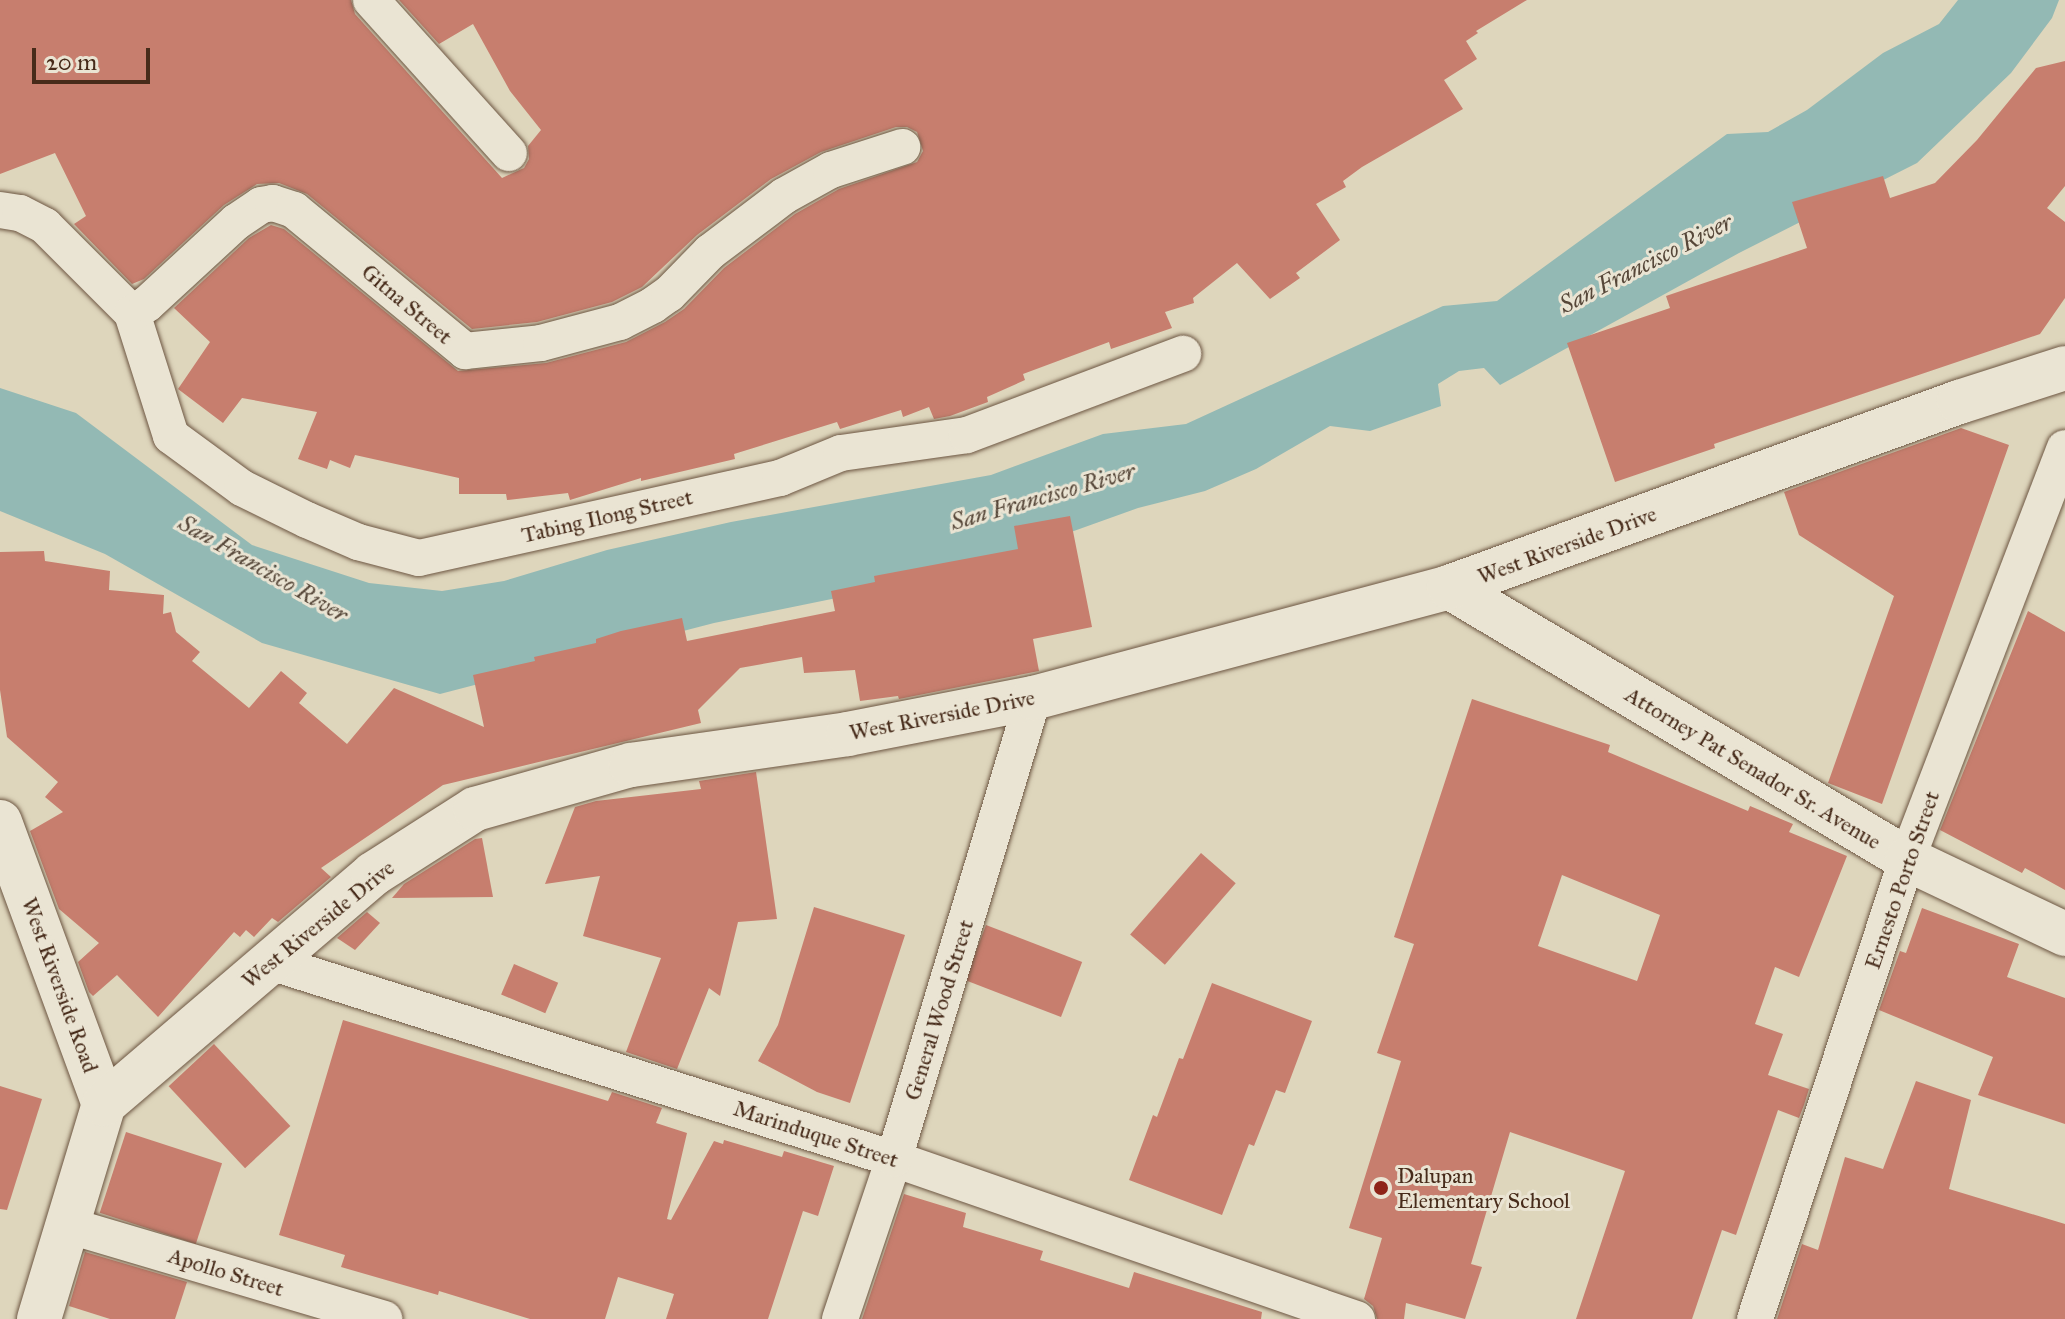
<!DOCTYPE html>
<html>
<head>
<meta charset="utf-8">
<style>
  body { margin:0 }
  #map { position:relative; width:2065px; height:1319px; overflow:hidden; background:#ded6bc; font-family:"IM FELL Great Primer",serif }
  div>[style] { position:absolute }
  .water>* { inset:0; background:#93b9b4 }
  .building>* { inset:0; background:#c77e6e; transform-origin:0 0 }
  .roads { filter:drop-shadow(0 0 2px #6d5642) drop-shadow(0 0 2px #6d5642) }
  .street>* { height:36px; margin:-18px; padding:0 18px; transform-origin:18px; border-radius:18px; background:#eae4d3 }
  .secondary>* { height:44px; margin:-22px; padding:0 22px; transform-origin:22px; border-radius:22px; background:#eae4d3 }
  .dots>* { width:22px; height:22px; translate:-50% -50%; box-sizing:border-box; border:4px solid #eae4d3; border-radius:50% }
  span { translate:-50% -50%; white-space:nowrap; text-align:center; line-height:1.15; -webkit-text-stroke:6px #eae4d3; paint-order:stroke }
  .street-label { font-size:22px; color:#472b1a }
  .poi-label { font-size:22px; color:#472b1a }
  .left { translate:0 -50%; text-align:left }
  .water-label { font-size:24px; color:#564739; font-style:italic }
  .scale { position:absolute; left:32px; top:48px; width:118px; height:36px; box-sizing:border-box; border:4px solid #472b1a; border-top:0; padding-left:10px; font-size:24px; line-height:28px; white-space:nowrap; color:#472b1a; -webkit-text-stroke:6px #eae4d3; paint-order:stroke }
</style>
</head>
<body>
<div id="map">
  <div class="water">
    <i style="clip-path:polygon(1958px 0,2059px 0,2052px 18px,2011px 73px,1917px 163px,1739px 253px,1500px 385px,1484px 368px,1459px 371px,1438px 384px,1441px 406px,1370px 431px,1330px 426px,1256px 469px,1205px 491px,1138px 508px,954px 574px,714px 623px,440px 694px,262px 643px,105px 554px,0 511px,0 388px,76px 413px,252px 545px,369px 583px,442px 591px,504px 581px,607px 550px,731px 522px,991px 475px,1103px 434px,1186px 424px,1443px 306px,1497px 301px,1727px 134px,1768px 132px,1807px 110px,1883px 53px,1939px 24px)"></i>
  </div>
  <div class="building">
    <i style="clip-path:polygon(0 0,351px 0,355px 14px,502px 178px,524px 168px,529px 159px,528px 146px,541px 130px,510px 91px,473px 24px,439px 44px,399px 0,1527px 0,1476px 31px,1478px 33px,1466px 41px,1477px 59px,1444px 80px,1463px 109px,1362px 167px,1343px 181px,1346px 187px,1316px 204px,1340px 240px,1296px 273px,1300px 278px,1270px 299px,1237px 263px,1193px 298px,1194px 303px,1165px 312px,1172px 328px,1111px 349px,1109px 342px,1023px 374px,1025px 380px,987px 397px,988px 402px,950px 416px,934px 419px,929px 407px,903px 417px,901px 410px,840px 429px,837px 422px,734px 454px,735px 459px,641px 481px,641px 478px,570px 500px,568px 493px,507px 500px,506px 494px,459px 494px,459px 478px,355px 455px,350px 468px,330px 460px,327px 469px,298px 459px,317px 412px,242px 398px,223px 423px,178px 389px,210px 342px,174px 308px,249px 238px,271px 225px,284px 229px,458px 371px,546px 363px,626px 342px,665px 322px,684px 309px,724px 268px,795px 214px,839px 189px,917px 162px,923px 151px,917px 132px,907px 127px,896px 127px,821px 152px,771px 179px,697px 235px,642px 287px,612px 302px,537px 322px,472px 329px,307px 194px,279px 183px,257px 184px,224px 205px,144px 279px,132px 284px,74px 224px,86px 216px,55px 153px,0 174px)"></i>
    <i style="clip-path:polygon(2065px 61px,2065px 186px,2047px 208px,2065px 222px,2065px 298px,2040px 334px,1714px 444px,1715px 448px,1615px 482px,1567px 343px,1670px 308px,1666px 296px,1807px 248px,1792px 202px,1883px 176px,1890px 198px,1935px 183px,1977px 140px,2036px 68px)"></i>
    <i style="clip-path:polygon(1961px 428px,2009px 445px,1882px 804px,1828px 783px,1894px 596px,1799px 535px,1784px 492px)"></i>
    <i style="clip-path:polygon(1070px 516px,1092px 627px,1033px 639px,1039px 671px,899px 699px,898px 696px,860px 701px,855px 670px,804px 673px,802px 657px,740px 668px,698px 710px,701px 723px,443px 785px,321px 868px,331px 877px,278px 922px,272px 918px,254px 937px,246px 930px,240px 937px,234px 932px,158px 1017px,117px 975px,93px 996px,89px 992px,78px 962px,99px 943px,59px 909px,30px 831px,63px 812px,45px 797px,58px 782px,7px 737px,0 690px,0 552px,44px 551px,45px 561px,110px 571px,109px 590px,164px 595px,163px 614px,171px 612px,176px 632px,200px 652px,192px 661px,249px 708px,281px 671px,307px 693px,299px 703px,347px 744px,394px 688px,484px 727px,473px 675px,535px 661px,534px 657px,596px 643px,596px 639px,621px 631px,682px 618px,687px 641px,835px 611px,831px 591px,875px 582px,874px 576px,1018px 549px,1014px 526px)"></i>
    <i style="clip-path:polygon(2028px 611px,2065px 632px,2065px 890px,2025px 868px,2022px 873px,1940px 830px)"></i>
    <i style="clip-path:polygon(evenodd,1472px 699px,1610px 745px,1608px 752px,1748px 811px,1750px 806px,1793px 824px,1789px 832px,1847px 856px,1799px 977px,1775px 967px,1755px 1024px,1783px 1034px,1768px 1075px,1809px 1089px,1804px 1105px,1799px 1118px,1778px 1110px,1736px 1235px,1722px 1230px,1692px 1319px,1576px 1319px,1625px 1171px,1510px 1132px,1471px 1264px,1482px 1267px,1465px 1319px,1406px 1303px,1404px 1319px,1377px 1319px,1373px 1306px,1364px 1299px,1382px 1238px,1349px 1228px,1401px 1061px,1377px 1053px,1414px 944px,1394px 937px,1472px 699px,1562px 875px,1660px 915px,1637px 981px,1538px 946px,1562px 875px)"></i>
    <i style="clip-path:polygon(756px 772px,777px 919px,738px 922px,720px 996px,709px 988px,677px 1069px,626px 1052px,661px 958px,583px 936px,600px 876px,545px 884px,575px 807px,596px 801px,701px 789px,699px 781px)"></i>
    <i style="clip-path:polygon(482px 838px,493px 897px,392px 898px,404px 884px,475px 839px)"></i>
    <i style="left:1201px;top:853px;width:46px;height:108px;rotate:41deg"></i>
    <i style="clip-path:polygon(814px 907px,905px 935px,850px 1103px,817px 1092px,758px 1061px,778px 1025px)"></i>
    <i style="clip-path:polygon(1922px 908px,2019px 944px,2007px 977px,2065px 998px,2065px 1124px,1978px 1095px,1993px 1057px,1879px 1010px,1900px 951px,1906px 953px)"></i>
    <i style="clip-path:polygon(367px 912px,380px 923px,355px 950px,337px 938px)"></i>
    <i style="left:986px;top:925px;width:103px;height:59px;rotate:21deg"></i>
    <i style="left:514px;top:964px;width:48px;height:33px;rotate:23deg"></i>
    <i style="clip-path:polygon(1212px 983px,1312px 1021px,1285px 1093px,1276px 1090px,1254px 1146px,1249px 1144px,1222px 1215px,1129px 1180px,1153px 1115px,1157px 1117px,1179px 1058px,1183px 1059px)"></i>
    <i style="clip-path:polygon(343px 1020px,608px 1101px,612px 1092px,662px 1108px,656px 1123px,687px 1133px,667px 1219px,671px 1220px,714px 1141px,723px 1144px,724px 1140px,782px 1157px,784px 1151px,834px 1166px,818px 1216px,803px 1211px,768px 1319px,666px 1319px,674px 1294px,618px 1277px,605px 1319px,530px 1319px,439px 1291px,438px 1295px,341px 1267px,345px 1255px,279px 1235px)"></i>
    <i style="left:214px;top:1044px;width:112px;height:62px;rotate:47deg"></i>
    <i style="clip-path:polygon(1916px 1081px,1971px 1100px,1949px 1189px,2065px 1224px,2065px 1319px,1777px 1319px,1802px 1244px,1818px 1250px,1845px 1157px,1883px 1169px)"></i>
    <i style="clip-path:polygon(0 1086px,42px 1099px,7px 1210px,0 1209px)"></i>
    <i style="left:126px;top:1132px;width:101px;height:85px;rotate:18deg"></i>
    <i style="clip-path:polygon(904px 1194px,966px 1213px,963px 1227px,1043px 1251px,1040px 1260px,1129px 1288px,1134px 1272px,1262px 1312px,1261px 1319px,862px 1319px)"></i>
    <i style="clip-path:polygon(85px 1252px,187px 1282px,175px 1319px,110px 1319px,69px 1306px)"></i>
  </div>
  <div class="roads">
    <div class="street">
      <i style="left:371px;top:0;width:206px;rotate:48deg"></i>
      <i style="left:0;top:210px;width:20px;rotate:9deg"></i>
      <i style="left:20px;top:213px;width:28px;rotate:27deg"></i>
      <i style="left:45px;top:226px;width:123px;rotate:45deg"></i>
      <i style="left:132px;top:313px;width:129px;rotate:72.4deg"></i>
      <i style="left:171px;top:436px;width:88px;rotate:36.2deg"></i>
      <i style="left:242px;top:488px;width:72px;rotate:26.2deg"></i>
      <i style="left:307px;top:520px;width:56px;rotate:23.3deg"></i>
      <i style="left:358px;top:542px;width:63px;rotate:14.7deg"></i>
      <i style="left:419px;top:558px;width:370px;rotate:-12.5deg"></i>
      <i style="left:780px;top:478px;width:66px;rotate:-22.3deg"></i>
      <i style="left:841px;top:453px;width:127px;rotate:-8.1deg"></i>
      <i style="left:967px;top:435px;width:231px;rotate:-20.6deg"></i>
      <i style="left:132px;top:313px;width:17px;rotate:-31deg"></i>
      <i style="left:147px;top:304px;width:121px;rotate:-42.7deg"></i>
      <i style="left:236px;top:222px;width:30px;rotate:-34deg"></i>
      <i style="left:261px;top:205px;width:12px;rotate:-9deg"></i>
      <i style="left:273px;top:203px;width:22px;rotate:18deg"></i>
      <i style="left:294px;top:210px;width:222px;rotate:39.5deg"></i>
      <i style="left:465px;top:351px;width:76px;rotate:-6deg"></i>
      <i style="left:541px;top:343px;width:82px;rotate:-14.9deg"></i>
      <i style="left:620px;top:322px;width:37px;rotate:-27deg"></i>
      <i style="left:653px;top:305px;width:19px;rotate:-35deg"></i>
      <i style="left:669px;top:294px;width:59px;rotate:-45.7deg"></i>
      <i style="left:710px;top:252px;width:93px;rotate:-37.1deg"></i>
      <i style="left:784px;top:196px;width:54px;rotate:-29deg"></i>
      <i style="left:831px;top:170px;width:75px;rotate:-17.9deg"></i>
      <i style="left:270px;top:962px;width:654px;rotate:17.52deg"></i>
      <i style="left:894px;top:1159px;width:490px;rotate:19.1deg"></i>
      <i style="left:67px;top:1225px;width:331px;rotate:16.5deg"></i>
      <i style="left:840px;top:1319px;width:169px;rotate:-71.4deg"></i>
      <i style="left:894px;top:1159px;width:481px;rotate:-73.2deg"></i>
      <i style="left:1755px;top:1319px;width:484px;rotate:-71.7deg"></i>
      <i style="left:1907px;top:859px;width:440px;rotate:-69deg"></i>
    </div>
    <div class="secondary">
      <i style="left:1449px;top:587px;width:533px;rotate:30.71deg"></i>
      <i style="left:1907px;top:859px;width:175px;rotate:25.4deg"></i>
      <i style="left:0;top:822px;width:301px;rotate:69.8deg"></i>
      <i style="left:39px;top:1319px;width:225px;rotate:-73.2deg"></i>
      <i style="left:104px;top:1104px;width:354px;rotate:-40.5deg"></i>
      <i style="left:373px;top:874px;width:121px;rotate:-32.5deg"></i>
      <i style="left:475px;top:809px;width:162px;rotate:-15.8deg"></i>
      <i style="left:631px;top:765px;width:219px;rotate:-8.1deg"></i>
      <i style="left:848px;top:734px;width:188px;rotate:-11deg"></i>
      <i style="left:1033px;top:698px;width:431px;rotate:-14.9deg"></i>
      <i style="left:1449px;top:587px;width:543px;rotate:-19.94deg"></i>
      <i style="left:1959px;top:402px;width:111px;rotate:-17.8deg"></i>
    </div>
  </div>
  <div class="dots">
    <i style="left:1381px;top:1188px;background:#8f2418"></i>
  </div>
  <div class="street-label">
    <span style="left:407px;top:304px;rotate:40deg">Gitna Street</span>
    <span style="left:607px;top:516px;rotate:-13deg">Tabing Ilong Street</span>
    <span style="left:1567px;top:545px;rotate:-20deg">West Riverside Drive</span>
    <span style="left:942px;top:715px;rotate:-11deg">West Riverside Drive</span>
    <span style="left:1753px;top:768px;rotate:31deg">Attorney Pat Senador Sr. Avenue</span>
    <span style="left:1902px;top:880px;rotate:-71deg">Ernesto Porto Street</span>
    <span style="left:318px;top:924px;rotate:-39deg">West Riverside Drive</span>
    <span style="left:60px;top:985px;rotate:70deg">West Riverside Road</span>
    <span style="left:939px;top:1010px;rotate:-73deg">General Wood Street</span>
    <span style="left:816px;top:1134px;rotate:18deg">Marinduque Street</span>
    <span style="left:226px;top:1272px;rotate:17deg">Apollo Street</span>
  </div>
  <div class="poi-label">
    <span class="left" style="left:1397px;top:1188px">Dalupan<br>Elementary School</span>
  </div>
  <div class="water-label">
    <span style="left:1646px;top:264px;rotate:-27deg">San Francisco River</span>
    <span style="left:1043px;top:497px;rotate:-16deg">San Francisco River</span>
    <span style="left:263px;top:569px;rotate:30deg">San Francisco River</span>
  </div>
  <div class="scale">20 m</div>
</div>
</body>
</html>
